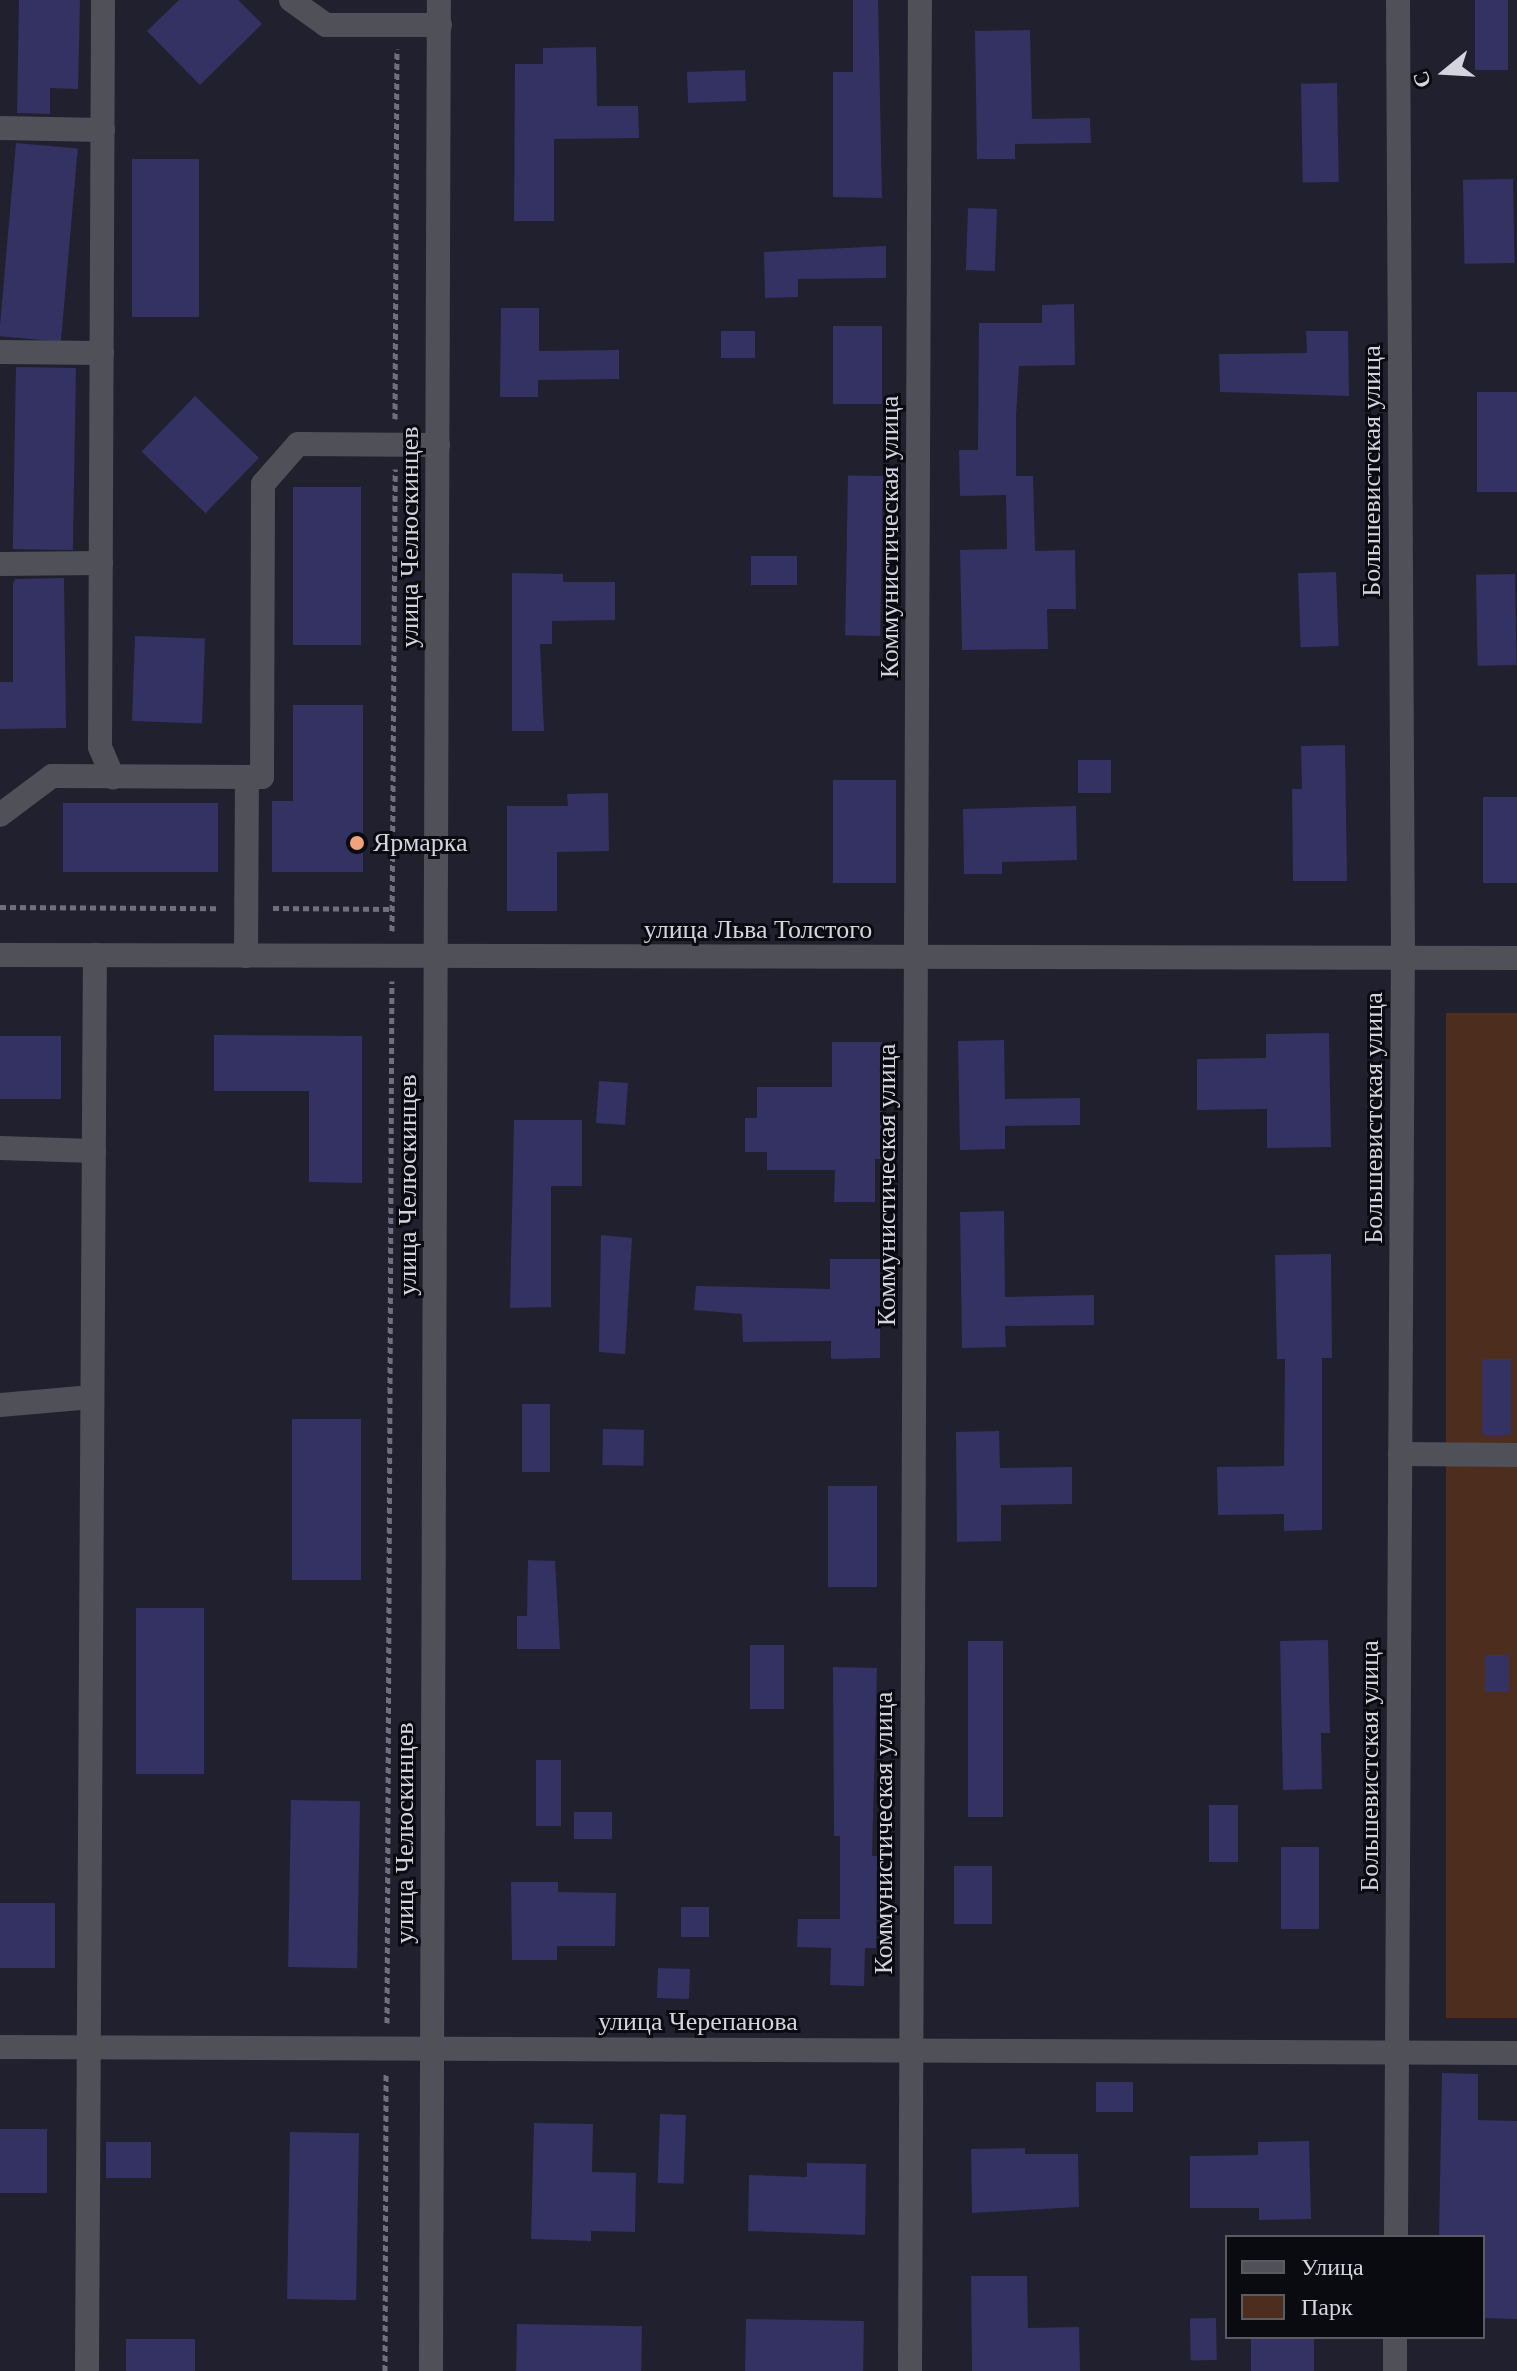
<!DOCTYPE html>
<html>
<head>
<meta charset="utf-8">
<style>
  body { margin:0 }
  #map { position:relative; width:1517px; height:2371px; overflow:hidden; background:#20202f; font-family:Georgia,serif }
  div>[style] { position:absolute }
  .green>* { inset:0; background:#4d2d1e; transform-origin:0 0 }
  .building>* { inset:0; background:#333262; transform-origin:0 0 }
  .path>* { height:5px; margin-top:-2.5px; transform-origin:0; background:repeating-linear-gradient(90deg,#6f707d 0 6px,transparent 0 10px) }
  .minor>* { height:24px; margin:-12px; padding:0 12px; transform-origin:12px; border-radius:12px; background:#505058 }
  .dots>* { width:22px; height:22px; translate:-50% -50%; box-sizing:border-box; border:4px solid #0a0b11; border-radius:50% }
  span { translate:-50% -50%; white-space:nowrap; text-align:center; line-height:1.15; -webkit-text-stroke:6px #0a0b11; paint-order:stroke }
  .street-label { font-size:26px; color:#d3d4de }
  .poi-label { font-size:26px; color:#d3d4de }
  .left { translate:0 -50%; text-align:left }
  .legend { position:absolute; left:1225px; top:2235px; width:260px; height:104px; box-sizing:border-box; background:#0a0b11; border:2px solid #5a5b63; margin:0; padding:10px 14px; list-style:none; font-size:24px; color:#d3d4de }
  .legend li { display:flex; align-items:center; gap:16px; height:40px }
  .legend b { width:40px; border:2px solid #5a5b63 }
  .north { position:absolute; left:1405px; top:32px; width:80px; height:80px; -webkit-text-stroke:6px #0a0b11; paint-order:stroke; rotate:252deg; font-size:22px; font-weight:700; line-height:32px; text-align:center; color:#d3d4de }
  .north::after { content:''; display:block; margin:auto; width:28px; height:36px; background:#d3d4de; clip-path:polygon(50% 0,100% 100%,50% 72%,0 100%) }
</style>
</head>
<body>
<div id="map">
  <div class="green">
    <i style="left:1446px;top:1013px;width:71px;height:1005px"></i>
  </div>
  <div class="building">
    <i style="clip-path:polygon(19px 0,80px 0,78px 89px,50px 88px,50px 114px,17px 113px)"></i>
    <i style="clip-path:polygon(179px 0,238px 0,262px 24px,200px 85px,147px 31px)"></i>
    <i style="clip-path:polygon(853px 0,878px 0,882px 198px,833px 197px,833px 72px,853px 72px)"></i>
    <i style="left:1475px;top:0;width:33px;height:70px"></i>
    <i style="clip-path:polygon(1030px 30px,1032px 119px,1090px 118px,1091px 143px,1015px 144px,1015px 159px,977px 159px,975px 31px)"></i>
    <i style="clip-path:polygon(596px 47px,597px 106px,638px 106px,639px 138px,554px 139px,554px 221px,514px 221px,515px 64px,543px 64px,543px 48px)"></i>
    <i style="left:745px;top:70px;width:31px;height:58px;rotate:88deg"></i>
    <i style="left:1337px;top:83px;width:99px;height:36px;rotate:89deg"></i>
    <i style="left:16px;top:143px;width:62px;height:194px;rotate:5deg"></i>
    <i style="left:132px;top:159px;width:67px;height:158px"></i>
    <i style="left:1513px;top:179px;width:84px;height:50px;rotate:89deg"></i>
    <i style="left:968px;top:208px;width:29px;height:62px;rotate:2deg"></i>
    <i style="clip-path:polygon(886px 246px,886px 278px,798px 279px,798px 297px,765px 298px,764px 252px)"></i>
    <i style="clip-path:polygon(1074px 304px,1075px 365px,1019px 366px,1016px 416px,1016px 476px,1033px 476px,1035px 551px,1075px 550px,1076px 609px,1047px 609px,1048px 649px,962px 650px,960px 550px,1007px 549px,1006px 495px,960px 496px,959px 450px,978px 450px,979px 323px,1042px 323px,1042px 305px)"></i>
    <i style="clip-path:polygon(501px 308px,539px 308px,539px 351px,619px 350px,619px 379px,538px 380px,538px 397px,500px 397px)"></i>
    <i style="left:882px;top:326px;width:78px;height:49px;rotate:90deg"></i>
    <i style="left:755px;top:331px;width:27px;height:34px;rotate:90deg"></i>
    <i style="clip-path:polygon(1306px 331px,1348px 331px,1349px 396px,1220px 392px,1219px 354px,1307px 353px)"></i>
    <i style="left:16px;top:367px;width:60px;height:182px;rotate:1deg"></i>
    <i style="left:1517px;top:392px;width:100px;height:40px;rotate:90deg"></i>
    <i style="left:195px;top:396px;width:89px;height:77px;rotate:44deg"></i>
    <i style="left:883px;top:476px;width:160px;height:35px;rotate:91deg"></i>
    <i style="left:293px;top:487px;width:68px;height:158px"></i>
    <i style="left:751px;top:556px;width:46px;height:29px"></i>
    <i style="left:1336px;top:572px;width:74px;height:38px;rotate:88deg"></i>
    <i style="clip-path:polygon(512px 573px,563px 574px,563px 582px,615px 582px,615px 620px,552px 621px,552px 644px,540px 644px,544px 731px,512px 731px)"></i>
    <i style="left:1515px;top:574px;width:91px;height:39px;rotate:89deg"></i>
    <i style="clip-path:polygon(64px 578px,66px 728px,0 729px,0 682px,13px 682px,13px 584px,15px 579px)"></i>
    <i style="left:135px;top:636px;width:70px;height:85px;rotate:2deg"></i>
    <i style="clip-path:polygon(293px 705px,363px 705px,363px 872px,272px 872px,272px 801px,293px 801px)"></i>
    <i style="clip-path:polygon(1345px 745px,1347px 881px,1293px 881px,1292px 789px,1302px 789px,1301px 746px)"></i>
    <i style="left:1111px;top:760px;width:33px;height:33px;rotate:90deg"></i>
    <i style="left:833px;top:780px;width:63px;height:103px"></i>
    <i style="clip-path:polygon(608px 793px,609px 851px,557px 852px,557px 911px,507px 911px,507px 806px,568px 806px,567px 794px)"></i>
    <i style="left:1483px;top:797px;width:34px;height:86px"></i>
    <i style="left:63px;top:803px;width:155px;height:69px"></i>
    <i style="clip-path:polygon(1076px 806px,1077px 860px,1002px 862px,1002px 874px,964px 874px,963px 809px)"></i>
    <i style="clip-path:polygon(1329px 1033px,1331px 1147px,1267px 1148px,1267px 1109px,1197px 1110px,1197px 1059px,1266px 1058px,1266px 1034px)"></i>
    <i style="clip-path:polygon(214px 1035px,362px 1036px,362px 1183px,309px 1182px,309px 1091px,214px 1091px)"></i>
    <i style="left:0;top:1036px;width:61px;height:63px"></i>
    <i style="clip-path:polygon(1004px 1040px,1005px 1099px,1080px 1098px,1080px 1125px,1005px 1126px,1005px 1149px,960px 1150px,958px 1041px)"></i>
    <i style="clip-path:polygon(832px 1042px,882px 1042px,882px 1159px,875px 1159px,875px 1202px,834px 1202px,835px 1170px,767px 1170px,767px 1152px,745px 1152px,745px 1118px,757px 1118px,757px 1087px,832px 1087px)"></i>
    <i style="left:599px;top:1081px;width:29px;height:42px;rotate:4deg"></i>
    <i style="clip-path:polygon(514px 1120px,582px 1120px,582px 1186px,551px 1186px,551px 1307px,510px 1308px)"></i>
    <i style="clip-path:polygon(1004px 1211px,1005px 1297px,1094px 1295px,1094px 1325px,1005px 1326px,1006px 1347px,962px 1348px,960px 1212px)"></i>
    <i style="clip-path:polygon(601px 1235px,632px 1238px,625px 1354px,599px 1352px)"></i>
    <i style="clip-path:polygon(1331px 1254px,1332px 1358px,1322px 1358px,1322px 1530px,1284px 1531px,1284px 1514px,1218px 1515px,1217px 1467px,1284px 1466px,1285px 1359px,1277px 1359px,1275px 1255px)"></i>
    <i style="clip-path:polygon(830px 1259px,880px 1259px,880px 1358px,831px 1359px,831px 1341px,743px 1342px,742px 1314px,694px 1310px,696px 1286px,830px 1289px)"></i>
    <i style="left:1482px;top:1359px;width:29px;height:76px"></i>
    <i style="left:522px;top:1404px;width:28px;height:68px"></i>
    <i style="left:292px;top:1419px;width:69px;height:161px"></i>
    <i style="left:603px;top:1429px;width:41px;height:36px;rotate:1deg"></i>
    <i style="clip-path:polygon(999px 1431px,1000px 1468px,1072px 1467px,1072px 1504px,1001px 1505px,1001px 1541px,957px 1542px,956px 1432px)"></i>
    <i style="left:828px;top:1486px;width:49px;height:101px"></i>
    <i style="clip-path:polygon(528px 1560px,555px 1561px,560px 1649px,517px 1649px,517px 1616px,527px 1616px)"></i>
    <i style="left:136px;top:1608px;width:68px;height:166px"></i>
    <i style="clip-path:polygon(1328px 1640px,1330px 1733px,1321px 1733px,1322px 1789px,1283px 1790px,1280px 1641px)"></i>
    <i style="left:968px;top:1641px;width:35px;height:176px"></i>
    <i style="left:750px;top:1645px;width:34px;height:64px"></i>
    <i style="left:1485px;top:1655px;width:24px;height:37px"></i>
    <i style="clip-path:polygon(833px 1667px,877px 1668px,872px 1856px,877px 1856px,876px 1948px,865px 1948px,864px 1986px,830px 1985px,831px 1948px,797px 1947px,798px 1919px,840px 1919px,840px 1836px,834px 1836px)"></i>
    <i style="left:536px;top:1760px;width:25px;height:66px"></i>
    <i style="left:291px;top:1800px;width:69px;height:167px;rotate:1deg"></i>
    <i style="left:1209px;top:1805px;width:29px;height:57px"></i>
    <i style="left:574px;top:1812px;width:38px;height:27px"></i>
    <i style="left:1281px;top:1847px;width:38px;height:82px"></i>
    <i style="left:954px;top:1866px;width:38px;height:58px"></i>
    <i style="clip-path:polygon(511px 1882px,558px 1882px,558px 1892px,616px 1893px,615px 1946px,557px 1946px,557px 1960px,512px 1960px)"></i>
    <i style="left:55px;top:1903px;width:65px;height:55px;rotate:90deg"></i>
    <i style="left:681px;top:1907px;width:28px;height:30px"></i>
    <i style="left:658px;top:1968px;width:32px;height:30px;rotate:2deg"></i>
    <i style="clip-path:polygon(1442px 2073px,1478px 2074px,1478px 2120px,1517px 2121px,1517px 2319px,1483px 2318px,1483px 2237px,1439px 2237px)"></i>
    <i style="left:1096px;top:2082px;width:37px;height:30px"></i>
    <i style="left:660px;top:2114px;width:26px;height:69px;rotate:2deg"></i>
    <i style="clip-path:polygon(534px 2123px,593px 2124px,592px 2172px,636px 2173px,635px 2232px,591px 2231px,591px 2241px,531px 2239px)"></i>
    <i style="left:0;top:2129px;width:47px;height:64px"></i>
    <i style="left:290px;top:2132px;width:69px;height:167px;rotate:1deg"></i>
    <i style="clip-path:polygon(1309px 2141px,1311px 2219px,1259px 2220px,1259px 2208px,1190px 2208px,1190px 2156px,1258px 2155px,1258px 2142px)"></i>
    <i style="left:106px;top:2142px;width:45px;height:36px"></i>
    <i style="clip-path:polygon(1025px 2148px,1025px 2154px,1078px 2154px,1079px 2207px,972px 2213px,971px 2149px)"></i>
    <i style="clip-path:polygon(807px 2163px,866px 2164px,865px 2235px,748px 2231px,749px 2175px,807px 2177px)"></i>
    <i style="clip-path:polygon(971px 2276px,1027px 2276px,1028px 2328px,1079px 2327px,1080px 2371px,972px 2371px)"></i>
    <i style="left:1216px;top:2318px;width:42px;height:26px;rotate:89deg"></i>
    <i style="left:746px;top:2319px;width:118px;height:52px;rotate:1deg"></i>
    <i style="left:517px;top:2324px;width:125px;height:47px;rotate:1deg"></i>
    <i style="left:1251px;top:2337px;width:63px;height:34px"></i>
    <i style="left:195px;top:2339px;width:32px;height:69px;rotate:90deg"></i>
  </div>
  <div class="path">
    <i style="left:395px;top:419px;width:370px;rotate:-89.7deg"></i>
    <i style="left:0;top:907px;width:219px;rotate:0.3deg"></i>
    <i style="left:273px;top:908px;width:119px;rotate:0.5deg"></i>
    <i style="left:392px;top:931px;width:462px;rotate:-89.6deg"></i>
    <i style="left:387px;top:2023px;width:1042px;rotate:-89.73deg"></i>
    <i style="left:385px;top:2371px;width:298px;rotate:-89.8deg"></i>
  </div>
  <div class="minor">
    <i style="left:103px;top:0;width:747px;rotate:90.23deg"></i>
    <i style="left:100px;top:747px;width:33px;rotate:67deg"></i>
    <i style="left:291px;top:0;width:43px;rotate:35.5deg"></i>
    <i style="left:326px;top:25px;width:114px"></i>
    <i style="left:0;top:128px;width:103px;rotate:1.1deg"></i>
    <i style="left:0;top:352px;width:102px;rotate:0.6deg"></i>
    <i style="left:0;top:564px;width:101px;rotate:-0.6deg"></i>
    <i style="left:0;top:815px;width:65px;rotate:-36.9deg"></i>
    <i style="left:52px;top:776px;width:210px;rotate:0.3deg"></i>
    <i style="left:262px;top:777px;width:293px;rotate:-89.8deg"></i>
    <i style="left:263px;top:484px;width:53px;rotate:-48.8deg"></i>
    <i style="left:298px;top:444px;width:140px;rotate:0.4deg"></i>
    <i style="left:0;top:955px;width:1517px;rotate:0.11deg"></i>
    <i style="left:246px;top:956px;width:179px;rotate:-89.7deg"></i>
    <i style="left:0;top:1148px;width:94px;rotate:1.8deg"></i>
    <i style="left:0;top:1405px;width:92px;rotate:-5deg"></i>
    <i style="left:1400px;top:1454px;width:117px;rotate:0.5deg"></i>
    <i style="left:0;top:2047px;width:1517px;rotate:0.23deg"></i>
    <i style="left:1396px;top:2237px;width:1280px;rotate:-89.69deg"></i>
    <i style="left:1403px;top:957px;width:957px;rotate:-90.3deg"></i>
    <i style="left:87px;top:2371px;width:1416px;rotate:-89.68deg"></i>
    <i style="left:431px;top:2371px;width:2371px;rotate:-89.81deg"></i>
    <i style="left:910px;top:2371px;width:2371px;rotate:-89.76deg"></i>
    <i style="left:1395px;top:2371px;width:34px;rotate:-90deg"></i>
  </div>
  <div class="dots">
    <i style="left:357px;top:843px;background:#f1a17c"></i>
  </div>
  <div class="street-label">
    <span style="left:1372px;top:471px;rotate:-90deg">Большевистская улица</span>
    <span style="left:410px;top:537px;rotate:-90deg">улица Челюскинцев</span>
    <span style="left:890px;top:537px;rotate:-90deg">Коммунистическая улица</span>
    <span style="left:758px;top:930px">улица Льва Толстого</span>
    <span style="left:1374px;top:1118px;rotate:-90deg">Большевистская улица</span>
    <span style="left:408px;top:1185px;rotate:-90deg">улица Челюскинцев</span>
    <span style="left:887px;top:1185px;rotate:-90deg">Коммунистическая улица</span>
    <span style="left:1370px;top:1766px;rotate:-90deg">Большевистская улица</span>
    <span style="left:405px;top:1833px;rotate:-90deg">улица Челюскинцев</span>
    <span style="left:884px;top:1833px;rotate:-90deg">Коммунистическая улица</span>
    <span style="left:698px;top:2022px">улица Черепанова</span>
  </div>
  <div class="poi-label">
    <span class="left" style="left:373px;top:843px">Ярмарка</span>
  </div>
  <ul class="legend">
  <li><b style="height:10px;background:#505058"></b>Улица</li>
  <li><b style="height:22px;background:#4d2d1e"></b>Парк</li>
  </ul>
  <div class="north">С</div>
</div>
</body>
</html>
